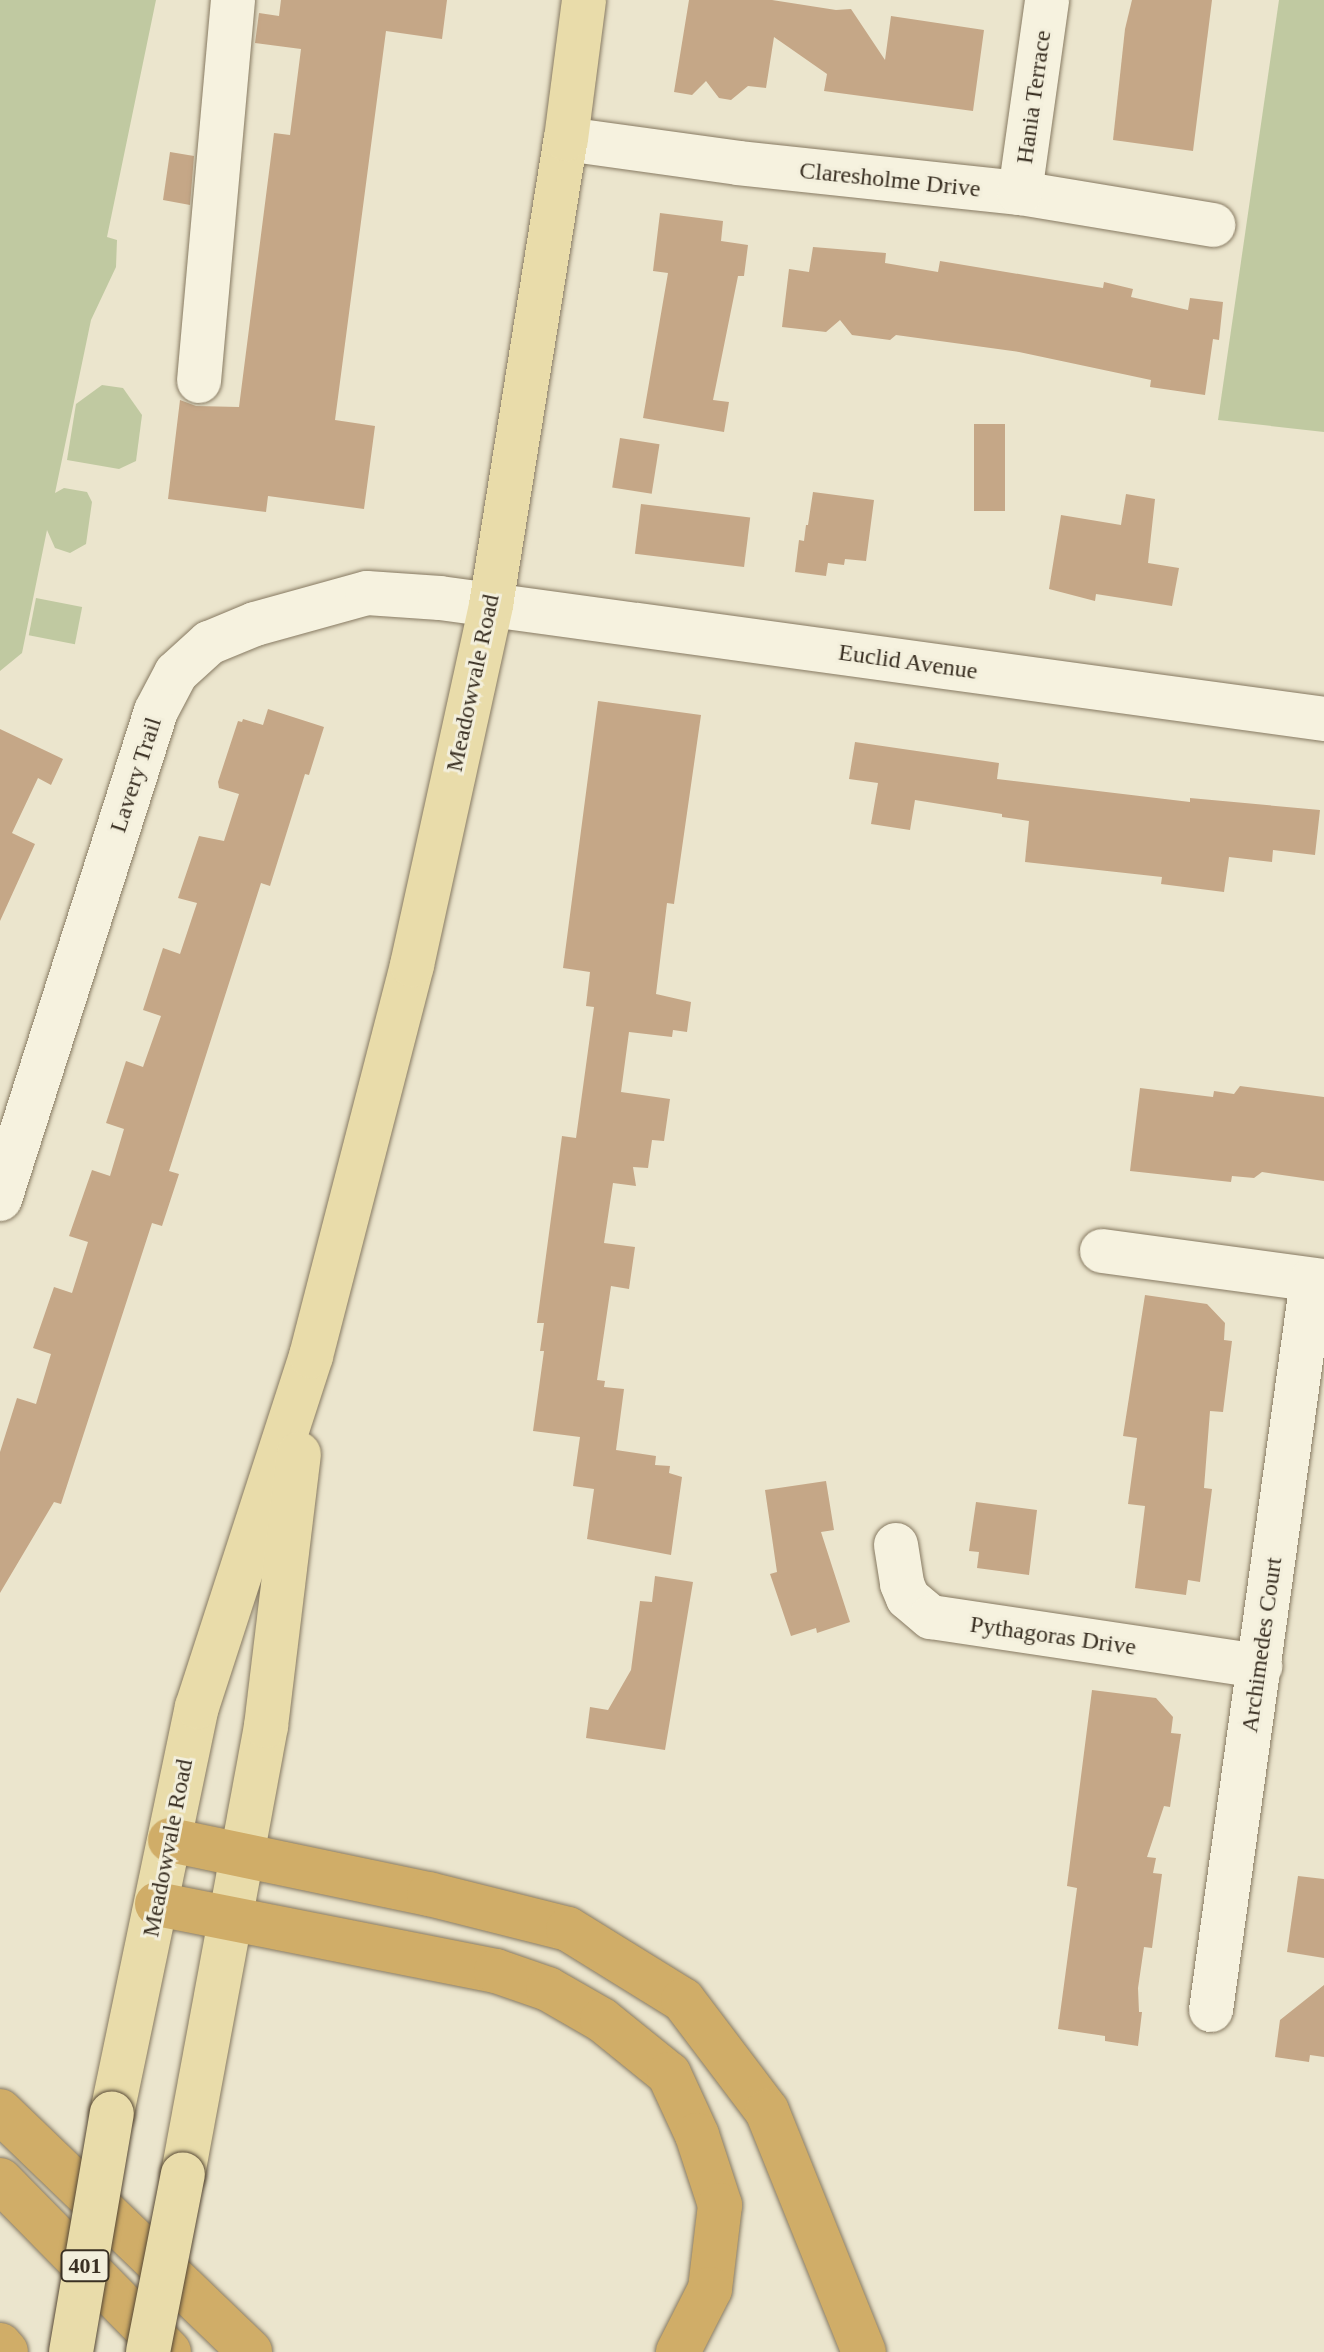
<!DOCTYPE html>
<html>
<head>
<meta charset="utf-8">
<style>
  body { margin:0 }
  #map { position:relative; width:1324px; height:2352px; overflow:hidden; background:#ebe5cd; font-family:Georgia,serif }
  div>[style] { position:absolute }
  .green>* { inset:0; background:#c0c9a1; transform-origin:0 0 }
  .building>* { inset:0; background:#c5a787; transform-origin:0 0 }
  .roads { filter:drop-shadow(0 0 2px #877a62) drop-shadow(0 0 2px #877a62) }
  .minor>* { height:44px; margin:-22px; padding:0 22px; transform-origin:22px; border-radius:22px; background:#f6f2df }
  .major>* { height:44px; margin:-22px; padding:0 22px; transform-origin:22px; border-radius:22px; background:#e9dcaa }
  .highway>* { height:44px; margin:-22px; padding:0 22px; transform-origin:22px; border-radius:22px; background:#d0ad68 }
  .bridges { filter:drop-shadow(0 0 2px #564835) drop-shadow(0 0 2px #564835) }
  .major-bridge>* { height:44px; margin:-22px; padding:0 22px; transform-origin:22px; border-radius:22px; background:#e9dcaa }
  span { translate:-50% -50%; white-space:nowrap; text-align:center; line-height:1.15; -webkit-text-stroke:6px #f3efdc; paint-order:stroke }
  .shield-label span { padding:2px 6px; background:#f3efdc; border:2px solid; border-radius:6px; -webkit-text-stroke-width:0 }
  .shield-label { font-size:22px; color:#3a3023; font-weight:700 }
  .street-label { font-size:24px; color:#3a3023 }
</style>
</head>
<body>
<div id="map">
  <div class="green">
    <i style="clip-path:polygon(0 0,156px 0,107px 237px,117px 240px,116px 267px,91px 320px,55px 493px,64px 488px,87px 492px,92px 502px,86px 544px,70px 553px,55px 548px,47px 530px,22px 653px,0 671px)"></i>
    <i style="clip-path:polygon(1279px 0,1324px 0,1324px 432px,1218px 420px)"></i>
    <i style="clip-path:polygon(102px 385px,123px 388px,142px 415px,136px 461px,119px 469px,67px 460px,76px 404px)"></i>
    <i style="left:36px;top:598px;width:47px;height:38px;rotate:11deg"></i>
  </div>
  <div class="building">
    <i style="clip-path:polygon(281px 0,447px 0,442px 39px,386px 31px,335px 420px,375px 426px,364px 509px,268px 496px,266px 512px,168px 499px,180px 400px,196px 406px,239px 407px,274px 133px,290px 135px,301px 49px,255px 43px,259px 13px,279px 16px)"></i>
    <i style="clip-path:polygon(689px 0,772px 0,836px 10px,851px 9px,885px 60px,891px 16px,984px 30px,973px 111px,824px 91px,827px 74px,774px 37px,766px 88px,748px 86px,731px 100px,719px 98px,706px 81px,692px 95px,674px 92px)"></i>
    <i style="clip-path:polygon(1132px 0,1212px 0,1193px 151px,1113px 140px,1125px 29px)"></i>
    <i style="clip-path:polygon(170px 152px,194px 156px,190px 205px,163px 200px)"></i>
    <i style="clip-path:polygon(660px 213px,723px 221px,721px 241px,748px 245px,744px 276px,738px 276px,713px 400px,729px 402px,724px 432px,643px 418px,668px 273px,653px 271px)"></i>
    <i style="clip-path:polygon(813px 247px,886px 253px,885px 263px,938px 272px,940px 261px,1103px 288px,1104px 282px,1133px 289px,1131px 297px,1188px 310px,1190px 298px,1223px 302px,1219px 340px,1213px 339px,1205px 395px,1150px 387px,1151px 380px,1019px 352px,896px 335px,890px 340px,852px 335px,840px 320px,826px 332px,782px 327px,789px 269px,809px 272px)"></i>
    <i style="left:974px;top:424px;width:31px;height:87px"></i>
    <i style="left:620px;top:438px;width:40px;height:50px;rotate:9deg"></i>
    <i style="clip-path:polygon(813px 492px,874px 500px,866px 561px,845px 559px,844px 565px,828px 563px,826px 576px,795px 572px,799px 540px,804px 541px,806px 525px,808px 525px)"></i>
    <i style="clip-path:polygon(1126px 494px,1155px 499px,1148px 563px,1179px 568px,1172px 606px,1096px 594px,1095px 601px,1049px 589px,1061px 515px,1121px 525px)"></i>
    <i style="left:641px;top:504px;width:110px;height:50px;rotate:7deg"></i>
    <i style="clip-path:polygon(598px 701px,701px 715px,674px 904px,667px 903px,656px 994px,691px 1002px,687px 1032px,673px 1030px,672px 1037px,629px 1032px,621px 1092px,670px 1099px,664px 1141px,652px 1140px,648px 1168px,633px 1167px,636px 1186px,613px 1183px,604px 1243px,635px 1247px,629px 1289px,611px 1286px,597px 1380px,605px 1381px,604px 1387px,624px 1389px,616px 1450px,656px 1456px,655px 1465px,670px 1466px,669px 1473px,682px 1477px,671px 1555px,587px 1539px,594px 1489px,573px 1486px,580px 1437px,533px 1431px,544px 1351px,540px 1351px,544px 1323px,537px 1323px,562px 1136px,576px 1138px,594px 1007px,586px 1006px,590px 972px,563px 968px)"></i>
    <i style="clip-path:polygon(268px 709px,324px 727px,309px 775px,305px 774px,270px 886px,261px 883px,169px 1171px,179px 1174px,162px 1226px,152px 1223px,61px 1504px,54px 1502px,0 1593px,0 1452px,17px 1398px,36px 1404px,51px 1354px,33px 1348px,54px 1287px,72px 1293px,88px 1242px,69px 1236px,92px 1170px,110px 1176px,124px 1129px,106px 1123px,126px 1061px,143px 1067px,161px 1016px,143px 1010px,163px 948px,180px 954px,197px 903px,178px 898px,199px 836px,224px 841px,239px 794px,219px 788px,218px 782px,238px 721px,242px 722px,243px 719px,263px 725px)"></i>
    <i style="clip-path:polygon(0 729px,63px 759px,51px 785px,38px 778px,12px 833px,35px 844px,0 921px)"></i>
    <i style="clip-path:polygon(855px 742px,999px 763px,997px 779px,1190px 802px,1190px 798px,1320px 810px,1315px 855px,1273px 850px,1272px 862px,1229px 857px,1224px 892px,1161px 884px,1162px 877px,1025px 862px,1029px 821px,1002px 817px,1002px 814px,915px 800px,910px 830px,871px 824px,878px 783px,849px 779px)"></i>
    <i style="clip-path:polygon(1240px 1086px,1324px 1097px,1324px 1181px,1262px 1172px,1254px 1178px,1232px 1176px,1231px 1182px,1130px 1171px,1140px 1088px,1213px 1097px,1214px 1091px,1234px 1094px)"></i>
    <i style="clip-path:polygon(1145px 1295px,1207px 1304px,1225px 1323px,1224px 1340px,1232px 1341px,1223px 1412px,1210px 1411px,1204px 1488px,1212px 1489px,1200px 1582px,1188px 1580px,1186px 1595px,1135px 1588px,1145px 1506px,1128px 1504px,1137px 1438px,1123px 1436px)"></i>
    <i style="clip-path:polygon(826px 1481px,834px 1530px,821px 1532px,850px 1622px,817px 1633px,816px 1628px,791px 1636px,770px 1574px,777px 1572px,765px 1490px)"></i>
    <i style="clip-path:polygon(976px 1502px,1037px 1510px,1029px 1575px,977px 1568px,979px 1552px,969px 1551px)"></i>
    <i style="clip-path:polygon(655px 1576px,693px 1582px,665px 1750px,586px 1738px,590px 1707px,608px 1710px,631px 1670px,640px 1601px,652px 1602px)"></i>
    <i style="clip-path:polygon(1092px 1690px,1156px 1698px,1173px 1717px,1171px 1733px,1181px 1734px,1170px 1807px,1164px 1806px,1147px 1857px,1156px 1858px,1153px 1873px,1162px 1874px,1152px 1948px,1144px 1947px,1138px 1988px,1139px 2012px,1142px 2012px,1138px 2046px,1105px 2041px,1105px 2036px,1058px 2029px,1077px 1888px,1067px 1886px)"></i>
    <i style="clip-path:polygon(1298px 1876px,1324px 1879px,1324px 1958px,1287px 1952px)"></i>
    <i style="clip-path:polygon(1324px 1985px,1324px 2057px,1310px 2055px,1309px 2062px,1275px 2057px,1280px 2020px)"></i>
  </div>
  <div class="roads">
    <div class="minor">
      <i style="left:566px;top:139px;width:174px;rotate:7.9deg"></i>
      <i style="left:738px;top:163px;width:284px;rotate:6.1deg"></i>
      <i style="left:1020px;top:193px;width:196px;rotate:9.4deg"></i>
      <i style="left:1020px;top:193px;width:195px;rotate:-82deg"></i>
      <i style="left:199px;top:381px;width:383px;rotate:-84.9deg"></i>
      <i style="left:0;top:1199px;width:512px;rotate:-72.27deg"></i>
      <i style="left:156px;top:711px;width:43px;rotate:-62.2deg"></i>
      <i style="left:176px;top:673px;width:45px;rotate:-42.3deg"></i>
      <i style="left:209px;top:643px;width:50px;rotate:-22.4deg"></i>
      <i style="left:255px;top:624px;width:116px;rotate:-15.5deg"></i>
      <i style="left:367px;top:593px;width:73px;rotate:3.9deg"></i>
      <i style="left:440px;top:598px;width:892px;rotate:7.79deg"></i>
      <i style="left:1102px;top:1251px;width:224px;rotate:7.7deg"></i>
      <i style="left:896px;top:1545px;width:39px;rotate:81deg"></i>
      <i style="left:902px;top:1584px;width:15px;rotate:67deg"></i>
      <i style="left:908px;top:1598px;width:30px;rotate:40deg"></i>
      <i style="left:931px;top:1617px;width:333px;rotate:8.5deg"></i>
      <i style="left:1211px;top:2010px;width:737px;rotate:-82.12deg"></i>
    </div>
    <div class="major">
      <i style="left:112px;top:2113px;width:415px;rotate:-78.2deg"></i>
      <i style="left:197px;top:1707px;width:369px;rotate:-72deg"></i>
      <i style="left:311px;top:1356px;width:404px;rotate:-75.5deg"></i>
      <i style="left:412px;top:965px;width:369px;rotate:-77.6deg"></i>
      <i style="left:491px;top:605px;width:472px;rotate:-80.9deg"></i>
      <i style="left:566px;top:139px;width:140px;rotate:-82.6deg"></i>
      <i style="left:183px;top:2174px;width:456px;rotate:-79.5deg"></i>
      <i style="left:266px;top:1726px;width:274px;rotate:-83.1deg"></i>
    </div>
    <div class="highway">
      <i style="left:170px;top:1840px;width:265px;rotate:11.8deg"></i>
      <i style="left:429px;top:1894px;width:143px;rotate:14.1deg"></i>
      <i style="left:568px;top:1929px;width:135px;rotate:31.7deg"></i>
      <i style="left:683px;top:2000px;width:139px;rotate:52.9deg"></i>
      <i style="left:767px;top:2111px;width:260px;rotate:68.1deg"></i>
      <i style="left:157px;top:1904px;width:346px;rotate:11.2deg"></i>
      <i style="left:496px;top:1971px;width:55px;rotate:19.1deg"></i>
      <i style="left:548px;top:1989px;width:62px;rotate:29.9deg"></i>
      <i style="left:602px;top:2020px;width:86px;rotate:38.9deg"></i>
      <i style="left:669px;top:2074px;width:67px;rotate:65.3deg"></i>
      <i style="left:697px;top:2135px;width:74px;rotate:71.8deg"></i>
      <i style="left:720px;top:2205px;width:85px;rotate:96.8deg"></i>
      <i style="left:710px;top:2289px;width:71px;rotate:116.9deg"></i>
      <i style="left:0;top:2111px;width:347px;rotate:43.9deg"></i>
      <i style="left:0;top:2180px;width:241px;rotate:45.5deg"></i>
      <i style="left:0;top:2345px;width:9px;rotate:49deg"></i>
    </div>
  </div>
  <div class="bridges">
    <div class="major-bridge">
      <i style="left:71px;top:2352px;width:242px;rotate:-80.3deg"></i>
      <i style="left:148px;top:2352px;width:181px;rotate:-78.9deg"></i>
    </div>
  </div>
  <div class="shield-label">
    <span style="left:85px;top:2266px">401</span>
  </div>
  <div class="street-label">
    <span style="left:1034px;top:97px;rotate:-82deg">Hania Terrace</span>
    <span style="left:890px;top:180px;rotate:6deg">Claresholme Drive</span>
    <span style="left:908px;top:662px;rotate:8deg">Euclid Avenue</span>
    <span style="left:473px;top:683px;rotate:-78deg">Meadowvale Road</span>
    <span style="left:136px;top:775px;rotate:-72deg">Lavery Trail</span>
    <span style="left:1053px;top:1636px;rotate:8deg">Pythagoras Drive</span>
    <span style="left:1262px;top:1645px;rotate:-82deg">Archimedes Court</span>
    <span style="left:168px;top:1848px;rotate:-79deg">Meadowvale Road</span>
  </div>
</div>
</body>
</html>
